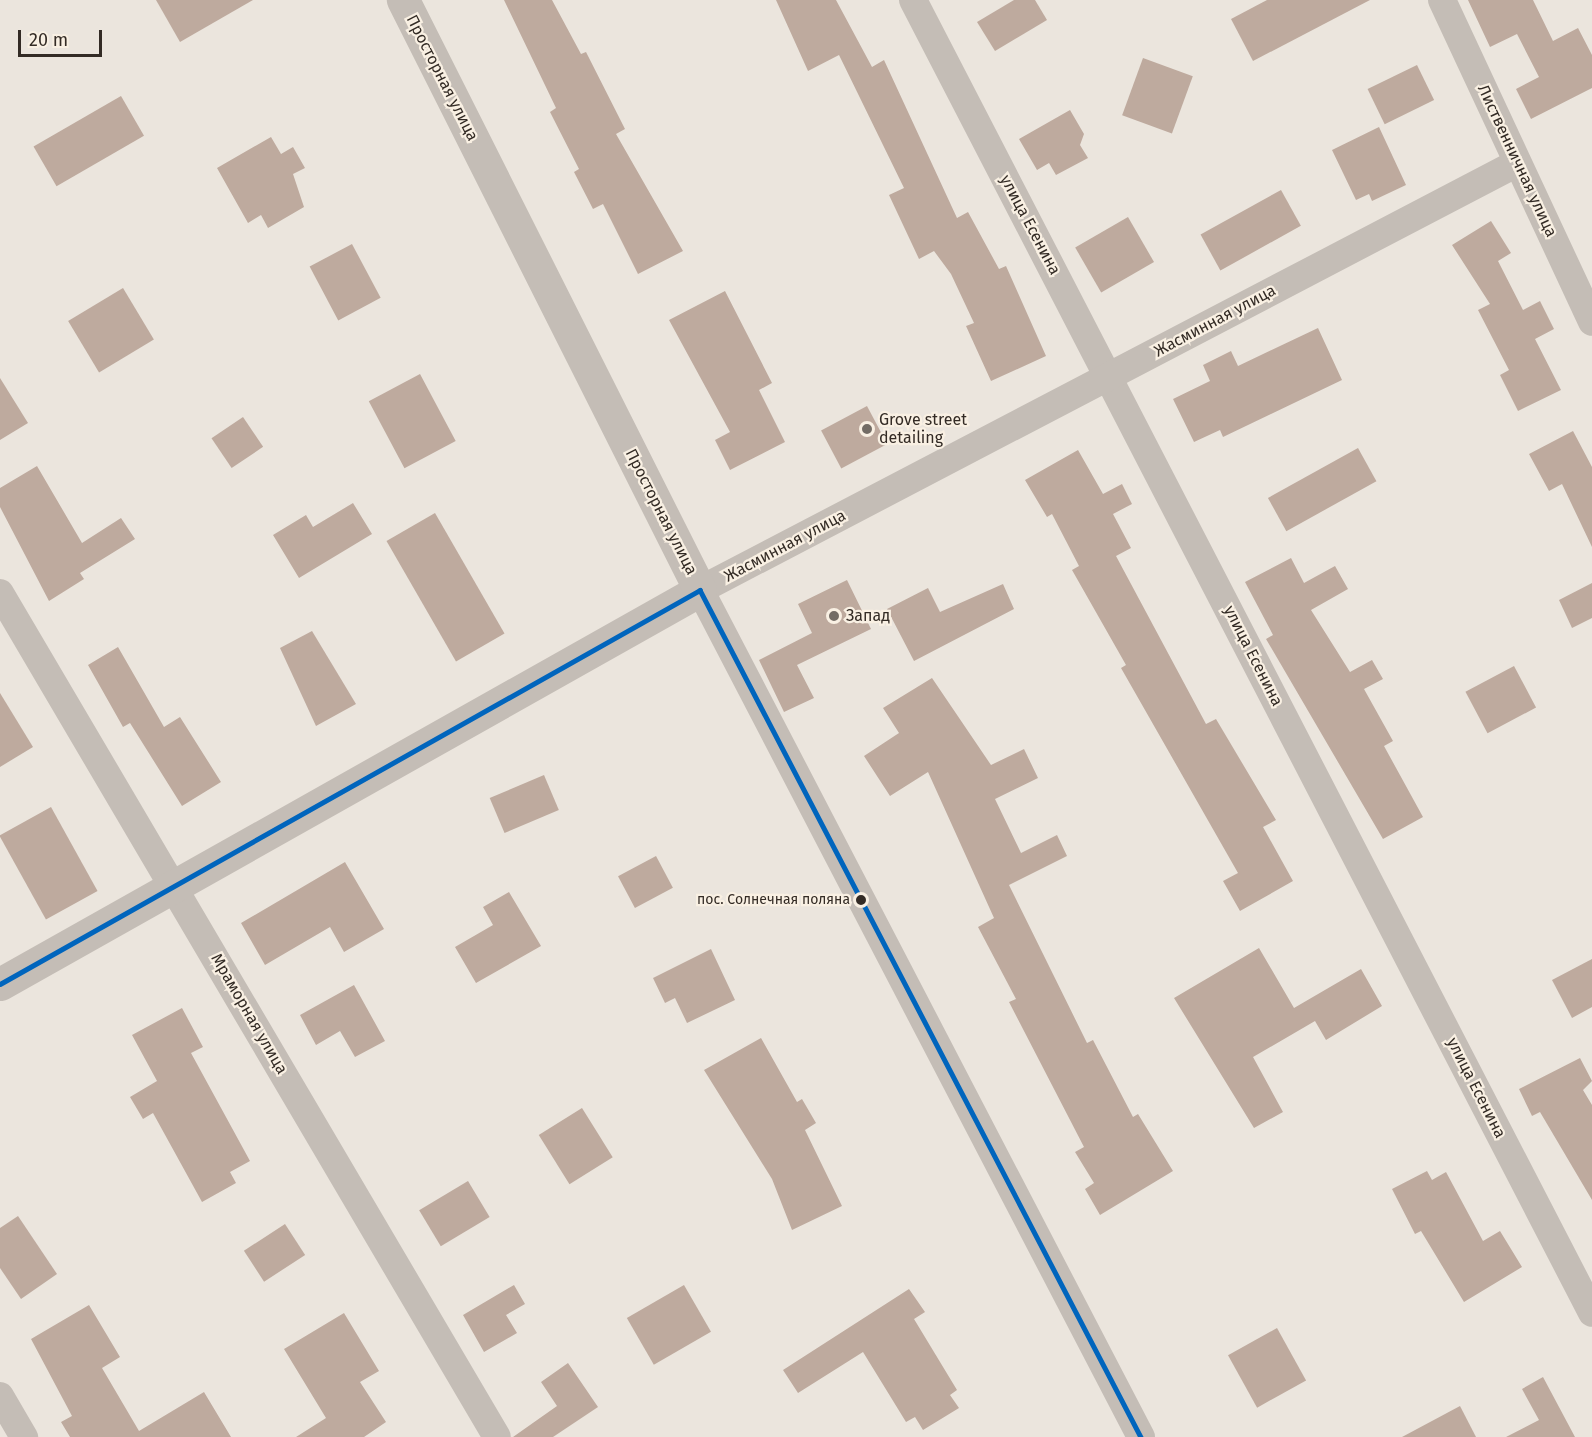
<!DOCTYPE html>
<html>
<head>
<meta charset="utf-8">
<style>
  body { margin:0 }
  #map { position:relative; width:1592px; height:1437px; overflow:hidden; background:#ebe5dd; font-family:"Fira Sans",sans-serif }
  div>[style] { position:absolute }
  .building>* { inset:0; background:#beaa9e; transform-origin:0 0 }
  .minor>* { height:28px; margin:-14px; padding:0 14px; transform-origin:14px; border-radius:14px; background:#c4bdb6 }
  .tertiary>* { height:33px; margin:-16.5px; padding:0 16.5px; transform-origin:16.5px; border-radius:16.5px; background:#c4bdb6 }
  .bus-1>* { height:4.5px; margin:-2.25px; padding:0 2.25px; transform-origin:2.25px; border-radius:2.25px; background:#0065bd }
  .dots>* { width:16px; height:16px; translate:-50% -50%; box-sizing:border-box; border:3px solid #f9f0e3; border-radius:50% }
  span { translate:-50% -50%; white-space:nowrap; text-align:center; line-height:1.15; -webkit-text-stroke:4.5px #f9f0e3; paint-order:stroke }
  .bus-label { font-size:14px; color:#332b25 }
  .right { translate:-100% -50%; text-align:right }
  .street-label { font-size:16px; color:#332b25 }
  .poi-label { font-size:16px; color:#332b25 }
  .left { translate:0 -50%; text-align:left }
  .scale { position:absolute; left:18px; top:30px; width:84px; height:27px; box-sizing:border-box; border:3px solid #332b25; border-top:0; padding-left:8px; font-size:18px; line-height:21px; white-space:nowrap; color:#332b25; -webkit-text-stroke:4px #f9f0e3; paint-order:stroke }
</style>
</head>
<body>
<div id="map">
  <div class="building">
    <i style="clip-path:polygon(156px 0,253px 0,180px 42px)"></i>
    <i style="clip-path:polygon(504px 0,552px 0,581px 54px,586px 52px,625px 129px,616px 134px,683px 251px,638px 274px,603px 204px,593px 209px,574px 172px,579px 169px,550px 112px,556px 108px)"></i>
    <i style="clip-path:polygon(776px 0,836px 0,872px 67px,884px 60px,957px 218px,968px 212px,999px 269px,1006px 266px,1046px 356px,991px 381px,966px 326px,974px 323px,951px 274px,934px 251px,919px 259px,889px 195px,904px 188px,839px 55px,808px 71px)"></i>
    <i style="clip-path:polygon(1014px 0,1035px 0,1047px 20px,995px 51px,977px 22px)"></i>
    <i style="clip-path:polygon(1267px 0,1370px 0,1253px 61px,1231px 19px)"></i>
    <i style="clip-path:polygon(1468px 0,1533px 0,1553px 41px,1578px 28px,1592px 55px,1592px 88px,1531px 119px,1516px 89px,1539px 77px,1517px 34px,1490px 47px)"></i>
    <i style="left:1143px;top:58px;width:53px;height:61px;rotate:20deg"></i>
    <i style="left:1417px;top:65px;width:39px;height:55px;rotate:64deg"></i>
    <i style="left:121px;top:96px;width:46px;height:101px;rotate:60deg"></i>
    <i style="clip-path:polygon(1070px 110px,1084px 134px,1080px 145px,1088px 158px,1056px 175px,1049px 163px,1037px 170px,1019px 139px)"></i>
    <i style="clip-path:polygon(1379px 127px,1406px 185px,1372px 201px,1369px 194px,1356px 200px,1332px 150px)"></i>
    <i style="clip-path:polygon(271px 137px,281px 154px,293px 147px,305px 168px,293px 174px,304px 207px,268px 228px,261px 215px,248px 223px,217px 168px)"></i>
    <i style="left:1281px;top:190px;width:41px;height:92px;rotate:61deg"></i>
    <i style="left:1128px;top:217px;width:52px;height:61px;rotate:60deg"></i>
    <i style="clip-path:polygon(1491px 221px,1511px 253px,1498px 261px,1523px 310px,1540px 301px,1554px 329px,1535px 339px,1561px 390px,1518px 411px,1500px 375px,1509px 370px,1478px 310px,1490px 304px,1452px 245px)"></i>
    <i style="left:352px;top:244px;width:61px;height:48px;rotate:62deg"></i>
    <i style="left:123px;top:288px;width:60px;height:64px;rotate:59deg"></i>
    <i style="clip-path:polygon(725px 291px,772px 383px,759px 390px,785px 442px,730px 470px,715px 440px,730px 432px,669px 320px)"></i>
    <i style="clip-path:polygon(1318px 328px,1342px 380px,1223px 437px,1220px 430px,1194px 442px,1173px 399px,1210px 381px,1203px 365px,1231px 351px,1238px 366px)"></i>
    <i style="left:420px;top:374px;width:76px;height:58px;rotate:62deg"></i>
    <i style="clip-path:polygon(0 378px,28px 423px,0 440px)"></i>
    <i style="left:867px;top:406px;width:43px;height:52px;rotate:62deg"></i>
    <i style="left:243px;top:417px;width:36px;height:38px;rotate:56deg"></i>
    <i style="clip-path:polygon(1573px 431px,1592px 467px,1592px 547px,1562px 484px,1549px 491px,1529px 454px)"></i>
    <i style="left:1358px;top:448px;width:38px;height:103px;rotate:61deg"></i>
    <i style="clip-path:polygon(1078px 450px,1103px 494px,1122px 484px,1132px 504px,1113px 514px,1131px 548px,1116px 556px,1206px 724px,1216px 719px,1276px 820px,1263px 827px,1293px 881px,1240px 911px,1223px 881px,1238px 873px,1121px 668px,1126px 665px,1072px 570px,1079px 566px,1052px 514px,1047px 517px,1025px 480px)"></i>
    <i style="clip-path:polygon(37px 466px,82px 543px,121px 518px,135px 539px,80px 573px,84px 579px,49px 601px,0 507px,0 488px)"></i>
    <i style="clip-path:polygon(353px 503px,372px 534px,299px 578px,273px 535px,306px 515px,313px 527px)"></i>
    <i style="left:435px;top:513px;width:139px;height:56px;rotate:60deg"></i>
    <i style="clip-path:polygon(1291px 558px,1304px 583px,1335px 566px,1348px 589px,1311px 610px,1350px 672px,1372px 660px,1383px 679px,1364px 689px,1393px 741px,1384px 746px,1423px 817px,1383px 839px,1266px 639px,1273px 635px,1245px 582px)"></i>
    <i style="clip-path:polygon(847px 580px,871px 629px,797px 665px,814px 698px,784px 712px,759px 660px,812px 633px,798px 604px)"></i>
    <i style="clip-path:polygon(1592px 583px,1592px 618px,1572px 628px,1559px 600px)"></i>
    <i style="clip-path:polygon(1003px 584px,1014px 609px,914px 661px,887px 609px,928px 588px,940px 612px)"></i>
    <i style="clip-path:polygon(312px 631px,356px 704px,316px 726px,280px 648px)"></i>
    <i style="clip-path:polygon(118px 647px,164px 727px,180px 717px,221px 782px,182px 806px,130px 723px,123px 727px,88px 665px)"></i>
    <i style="left:1514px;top:666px;width:47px;height:55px;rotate:62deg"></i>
    <i style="clip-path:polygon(932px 678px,991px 765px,1024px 749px,1038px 778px,995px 799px,1021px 853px,1057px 835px,1067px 856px,1009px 885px,1087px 1043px,1093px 1040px,1133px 1117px,1138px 1114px,1173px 1171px,1100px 1215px,1085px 1189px,1094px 1183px,1075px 1152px,1084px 1147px,1009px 1002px,1016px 999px,978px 927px,994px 918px,928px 772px,890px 796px,864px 756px,899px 733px,883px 708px)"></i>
    <i style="clip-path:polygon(0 693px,33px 747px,0 767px)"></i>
    <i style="left:544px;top:775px;width:38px;height:59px;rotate:67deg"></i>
    <i style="left:51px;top:807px;width:96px;height:59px;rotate:61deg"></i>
    <i style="left:656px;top:856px;width:36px;height:43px;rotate:62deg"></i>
    <i style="clip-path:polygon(345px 862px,384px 929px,344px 952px,330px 927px,265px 965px,241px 923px)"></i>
    <i style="clip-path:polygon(509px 892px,541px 946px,476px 983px,455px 947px,493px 925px,483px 907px)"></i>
    <i style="clip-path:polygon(1259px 948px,1294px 1008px,1361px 969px,1382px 1006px,1326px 1040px,1315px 1021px,1253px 1057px,1283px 1112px,1254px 1128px,1174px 998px)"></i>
    <i style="clip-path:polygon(711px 949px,735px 1000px,687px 1023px,675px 998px,665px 1003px,653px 978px)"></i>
    <i style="clip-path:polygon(1592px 959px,1592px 1007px,1572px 1018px,1552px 980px)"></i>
    <i style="clip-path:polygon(354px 985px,385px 1041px,355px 1057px,340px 1031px,316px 1045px,300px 1015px)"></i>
    <i style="clip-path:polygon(182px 1008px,203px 1047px,191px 1053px,250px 1161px,230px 1172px,236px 1183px,202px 1202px,153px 1113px,143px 1119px,130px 1097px,157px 1081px,132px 1035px)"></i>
    <i style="clip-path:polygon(761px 1038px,797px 1102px,802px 1099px,816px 1123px,805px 1130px,842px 1206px,792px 1230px,772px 1179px,704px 1070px)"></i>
    <i style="clip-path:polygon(1580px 1058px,1592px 1081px,1583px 1090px,1592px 1105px,1592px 1200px,1540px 1112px,1532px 1116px,1519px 1089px)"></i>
    <i style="left:582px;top:1108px;width:58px;height:51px;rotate:58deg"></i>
    <i style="clip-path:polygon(1427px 1171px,1432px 1180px,1446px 1172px,1483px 1241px,1500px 1231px,1522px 1267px,1464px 1302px,1421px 1231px,1415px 1234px,1392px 1189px)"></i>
    <i style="left:468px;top:1181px;width:42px;height:57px;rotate:59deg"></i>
    <i style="clip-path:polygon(18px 1216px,57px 1274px,21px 1299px,0 1268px,0 1228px)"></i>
    <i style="left:285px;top:1224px;width:37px;height:49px;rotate:57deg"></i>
    <i style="clip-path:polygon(514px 1285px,525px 1304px,506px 1315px,517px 1333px,484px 1352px,463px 1315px)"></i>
    <i style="left:684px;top:1285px;width:54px;height:66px;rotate:60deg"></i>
    <i style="clip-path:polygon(909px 1289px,925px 1312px,914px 1319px,957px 1390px,950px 1395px,959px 1408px,923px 1430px,915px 1417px,906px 1422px,863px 1352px,798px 1393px,783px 1370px)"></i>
    <i style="clip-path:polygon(89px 1305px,120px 1357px,102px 1368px,139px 1431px,204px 1392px,231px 1437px,70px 1437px,61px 1422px,72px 1416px,31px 1339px)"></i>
    <i style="clip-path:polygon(344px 1313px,379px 1371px,360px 1382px,386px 1422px,364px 1437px,296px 1437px,326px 1418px,284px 1349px)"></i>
    <i style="left:1277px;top:1328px;width:60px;height:56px;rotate:61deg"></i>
    <i style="clip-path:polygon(568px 1363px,598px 1407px,553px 1437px,513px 1437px,557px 1406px,541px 1382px)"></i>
    <i style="clip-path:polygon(1543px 1377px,1575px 1437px,1506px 1437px,1539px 1420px,1522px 1389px)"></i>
    <i style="clip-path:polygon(1460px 1406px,1476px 1437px,1402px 1437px)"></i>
  </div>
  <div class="minor">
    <i style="left:913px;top:0;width:1478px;rotate:62.65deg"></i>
    <i style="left:1442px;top:0;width:355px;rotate:65deg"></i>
    <i style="left:0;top:593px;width:979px;rotate:59.51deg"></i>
    <i style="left:0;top:1396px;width:48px;rotate:59.7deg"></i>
    <i style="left:1141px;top:1437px;width:955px;rotate:-117.5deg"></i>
    <i style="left:700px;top:590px;width:922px;rotate:-27.59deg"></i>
  </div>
  <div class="tertiary">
    <i style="left:0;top:984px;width:803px;rotate:-29.37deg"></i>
    <i style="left:700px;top:590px;width:661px;rotate:-116.72deg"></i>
  </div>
  <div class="bus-1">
    <i style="left:0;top:984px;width:803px;rotate:-29.37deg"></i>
    <i style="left:700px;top:590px;width:955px;rotate:62.5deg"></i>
  </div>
  <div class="dots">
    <i style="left:867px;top:429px;background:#736c65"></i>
    <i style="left:834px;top:616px;background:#736c65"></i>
    <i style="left:861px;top:900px;background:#332b25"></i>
  </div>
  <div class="bus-label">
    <span class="right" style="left:850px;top:900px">пос. Солнечная поляна</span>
  </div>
  <div class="street-label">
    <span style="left:442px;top:78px;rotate:63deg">Просторная улица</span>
    <span style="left:1517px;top:161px;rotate:65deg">Лиственничная улица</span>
    <span style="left:1030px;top:225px;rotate:62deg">улица Есенина</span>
    <span style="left:1215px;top:321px;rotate:-28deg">Жасминная улица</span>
    <span style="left:661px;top:512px;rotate:63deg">Просторная улица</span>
    <span style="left:785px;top:546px;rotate:-28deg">Жасминная улица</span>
    <span style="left:1253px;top:656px;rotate:63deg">улица Есенина</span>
    <span style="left:249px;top:1014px;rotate:60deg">Мраморная улица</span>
    <span style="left:1476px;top:1088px;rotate:63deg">улица Есенина</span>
  </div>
  <div class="poi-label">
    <span class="left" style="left:879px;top:429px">Grove street<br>detailing</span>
    <span class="left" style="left:846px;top:616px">Запад</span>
  </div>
  <div class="scale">20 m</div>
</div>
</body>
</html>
